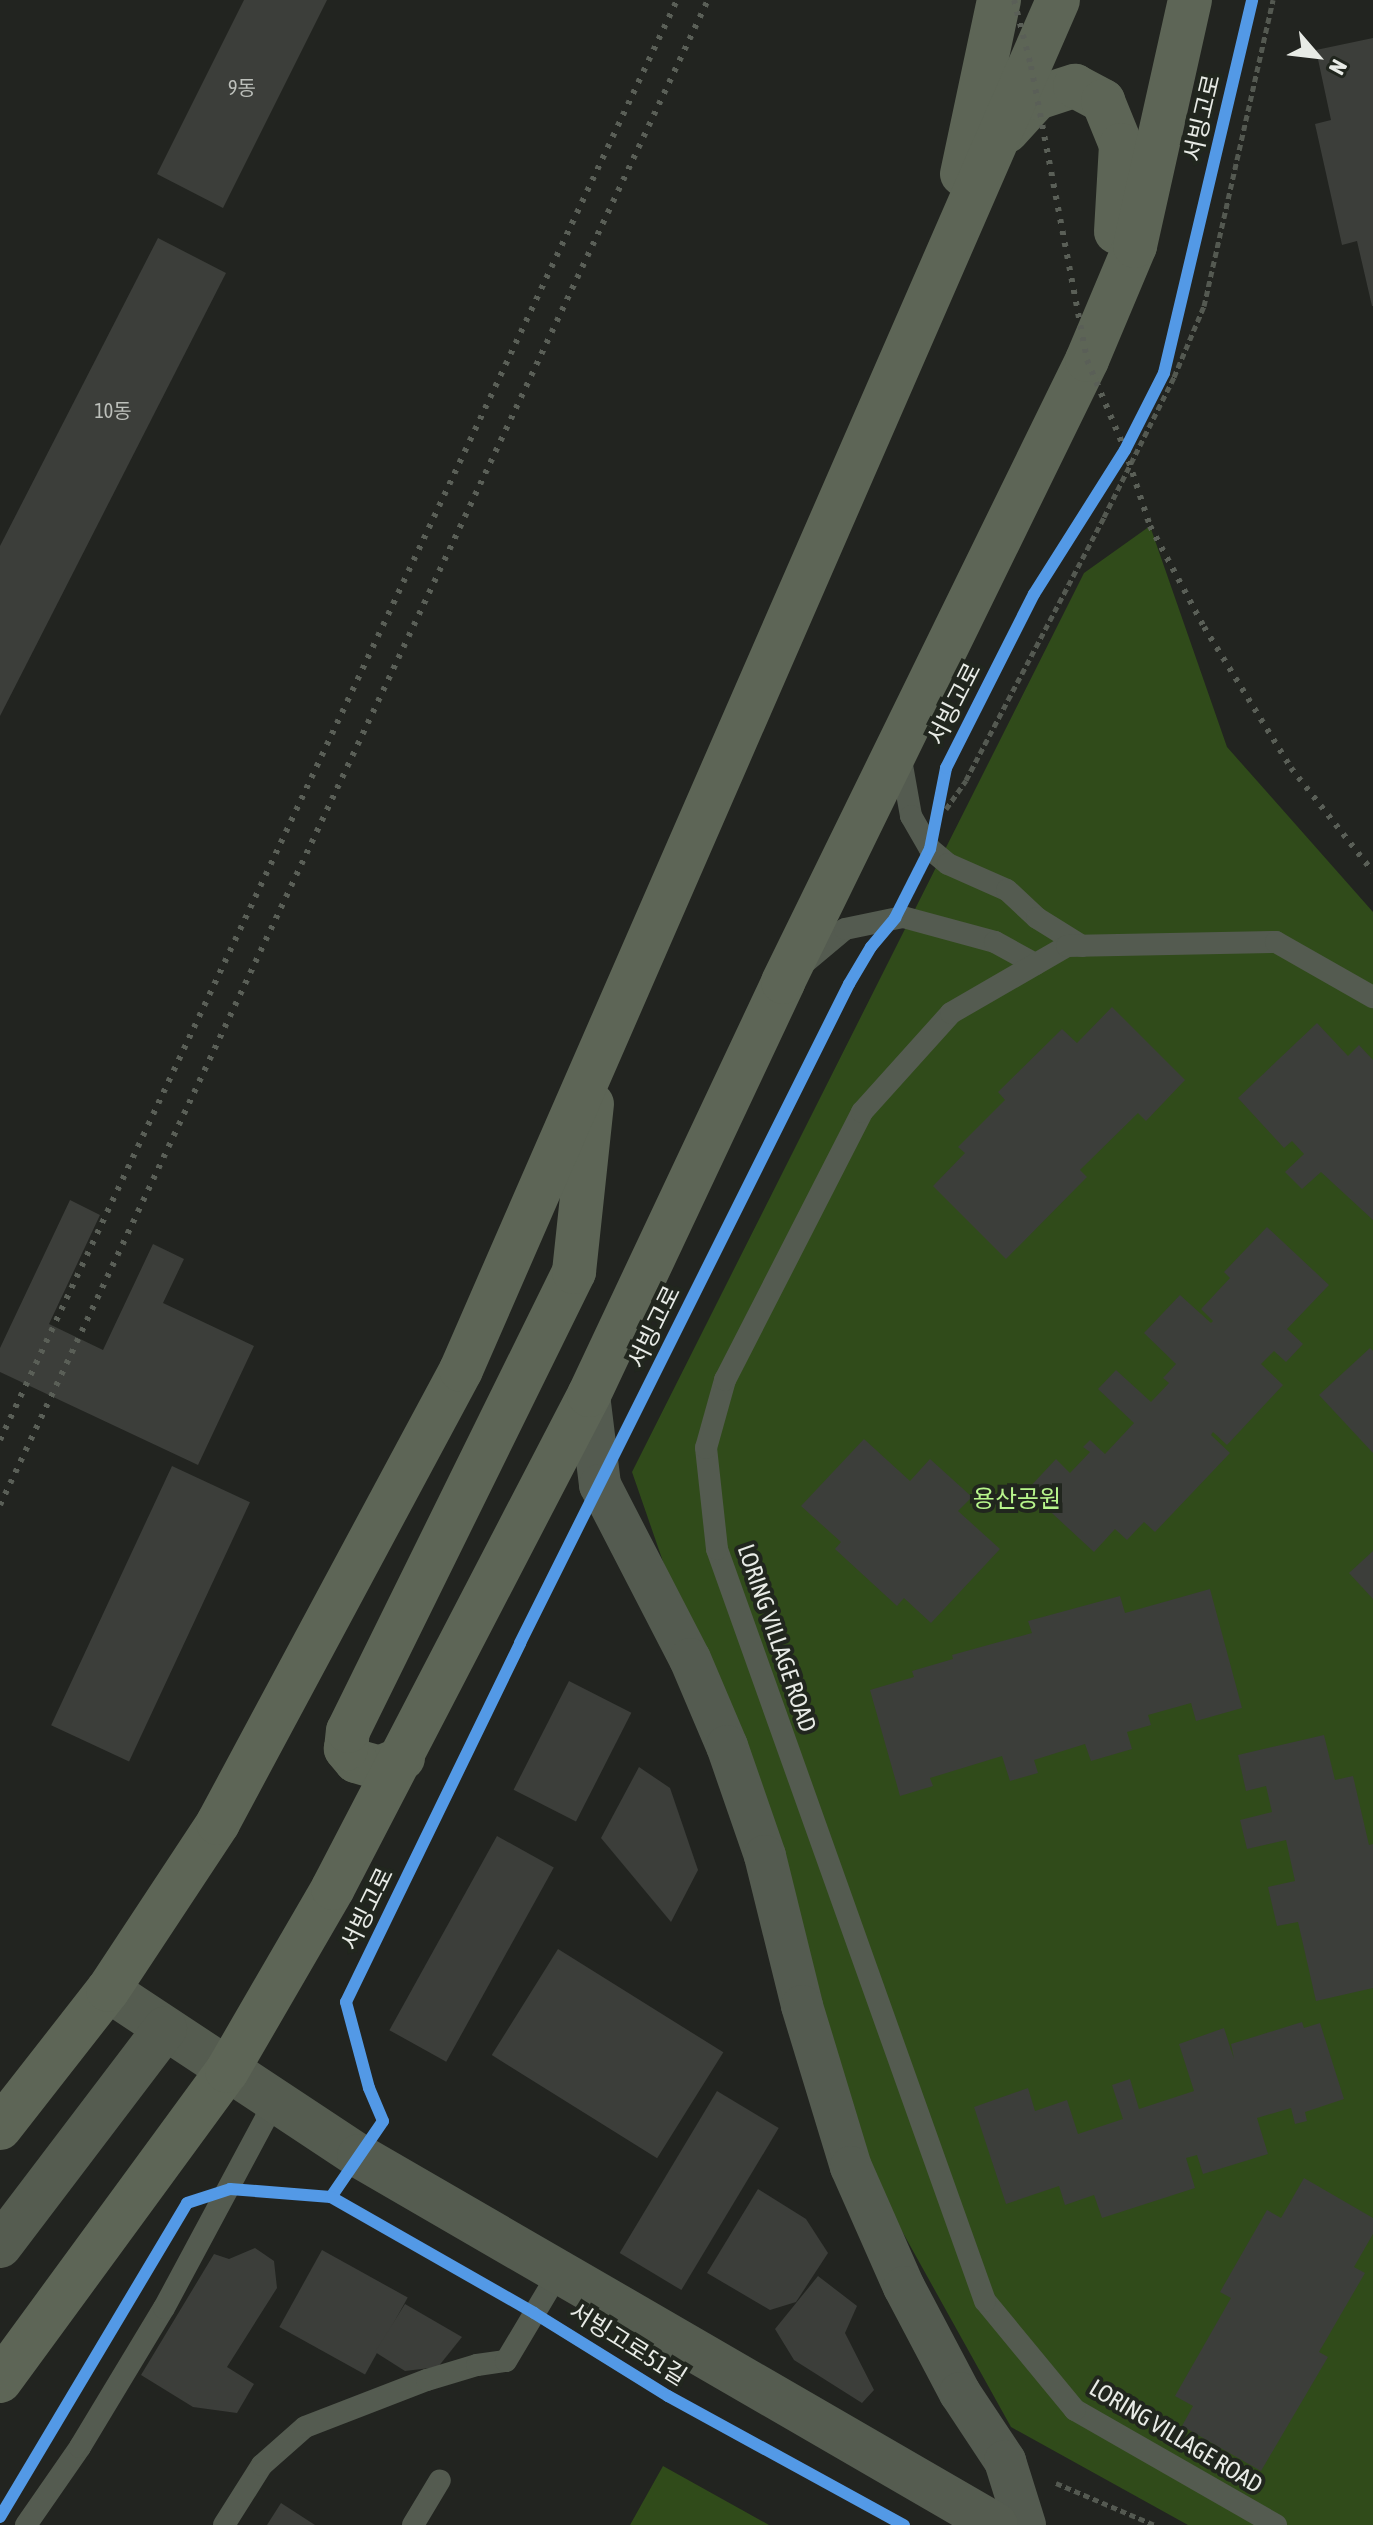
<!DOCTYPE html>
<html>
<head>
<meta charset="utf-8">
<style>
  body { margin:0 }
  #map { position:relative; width:1373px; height:2525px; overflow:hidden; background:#222420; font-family:"Asap Condensed","Noto Sans KR",sans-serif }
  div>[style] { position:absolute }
  .green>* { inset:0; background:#304b1a }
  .building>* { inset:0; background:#3c3e3a; transform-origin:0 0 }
  .path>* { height:5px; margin-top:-2.5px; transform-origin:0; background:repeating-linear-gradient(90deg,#545951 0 6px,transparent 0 10px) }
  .service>* { height:22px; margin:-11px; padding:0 11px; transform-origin:11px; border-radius:11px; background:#545b50 }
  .minor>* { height:42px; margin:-21px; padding:0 21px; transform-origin:21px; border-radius:21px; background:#545b50 }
  .secondary>* { height:44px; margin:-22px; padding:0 22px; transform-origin:22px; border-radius:22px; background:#555c50 }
  .primary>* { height:44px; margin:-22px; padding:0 22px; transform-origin:22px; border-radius:22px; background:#5d6556 }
  .rail>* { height:6px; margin-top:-3px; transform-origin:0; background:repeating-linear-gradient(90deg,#5a5f57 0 4px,transparent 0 12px) }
  .cycleway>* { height:12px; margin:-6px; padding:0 6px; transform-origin:6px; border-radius:6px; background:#5399e6 }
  span { translate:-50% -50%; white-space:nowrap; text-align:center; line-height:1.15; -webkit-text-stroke:8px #21261e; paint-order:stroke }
  .number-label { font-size:20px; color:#bdc0bb }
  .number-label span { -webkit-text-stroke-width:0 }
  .street-label { font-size:24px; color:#e8ebe6 }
  .park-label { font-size:24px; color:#b8f68c }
  .north { position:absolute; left:1277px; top:16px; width:80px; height:80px; -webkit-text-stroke:6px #21261e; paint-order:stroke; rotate:118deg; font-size:22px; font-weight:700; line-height:32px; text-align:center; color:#e8ebe6 }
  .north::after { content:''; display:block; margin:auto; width:28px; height:36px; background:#e8ebe6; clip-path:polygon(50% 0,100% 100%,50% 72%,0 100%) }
</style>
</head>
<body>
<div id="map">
  <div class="green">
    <i style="clip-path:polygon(1150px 526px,1227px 747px,1373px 912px,1373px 2525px,1188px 2525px,1011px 2427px,883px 2197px,632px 1472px,1084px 573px)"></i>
    <i style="clip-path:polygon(663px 2466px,769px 2525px,770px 2525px,630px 2525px)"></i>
  </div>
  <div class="building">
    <i style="clip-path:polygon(244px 0,327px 0,223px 208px,157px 174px)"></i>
    <i style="clip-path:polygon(1373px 38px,1373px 306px,1372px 306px,1357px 241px,1342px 245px,1315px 124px,1331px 120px,1316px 50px)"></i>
    <i style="clip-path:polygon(158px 238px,226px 273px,0 716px,0 546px)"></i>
    <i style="clip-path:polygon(1112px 1007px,1185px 1080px,1146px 1121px,1138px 1113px,1080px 1170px,1087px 1177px,1006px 1259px,933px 1186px,965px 1153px,958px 1147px,1005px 1100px,998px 1092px,1062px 1029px,1077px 1043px)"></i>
    <i style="clip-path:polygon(1317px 1023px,1348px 1056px,1359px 1045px,1373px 1060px,1373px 1220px,1321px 1172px,1302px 1189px,1285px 1172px,1304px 1154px,1292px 1141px,1284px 1148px,1238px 1098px)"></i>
    <i style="clip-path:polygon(70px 1200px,100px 1215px,49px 1324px,103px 1350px,153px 1244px,184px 1259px,163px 1303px,254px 1346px,198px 1465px,0 1372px,0 1348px)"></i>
    <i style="clip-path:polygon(1267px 1227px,1329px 1285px,1287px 1329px,1303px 1344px,1286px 1362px,1274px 1351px,1261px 1364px,1283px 1385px,1227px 1445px,1213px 1432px,1211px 1435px,1230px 1453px,1155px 1532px,1144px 1522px,1127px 1540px,1115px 1529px,1094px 1552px,1027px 1490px,1056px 1459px,1070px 1473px,1090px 1452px,1083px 1447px,1090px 1440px,1105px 1454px,1134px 1423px,1098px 1389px,1116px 1370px,1151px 1402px,1169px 1383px,1163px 1378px,1176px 1364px,1144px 1333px,1180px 1295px,1211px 1323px,1213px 1321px,1201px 1309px,1230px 1278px,1224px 1272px)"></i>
    <i style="clip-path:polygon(1370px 1348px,1373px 1351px,1373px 1453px,1319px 1395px)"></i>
    <i style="clip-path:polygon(864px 1439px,910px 1481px,930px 1459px,972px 1497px,958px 1511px,1000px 1549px,931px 1623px,904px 1598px,897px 1606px,835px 1549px,841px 1542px,801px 1506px)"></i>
    <i style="left:172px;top:1466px;width:86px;height:286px;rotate:25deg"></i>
    <i style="clip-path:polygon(1373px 1551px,1373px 1599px,1349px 1573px)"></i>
    <i style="clip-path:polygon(1210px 1589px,1242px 1708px,1196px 1721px,1191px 1703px,1148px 1715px,1151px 1725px,1127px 1732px,1132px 1749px,1091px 1761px,1085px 1744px,1034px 1760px,1038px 1773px,1010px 1781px,1002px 1756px,930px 1778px,933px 1786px,900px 1796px,870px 1690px,914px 1677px,912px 1671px,953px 1659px,952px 1655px,1032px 1633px,1028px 1621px,1120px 1596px,1125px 1613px)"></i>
    <i style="left:569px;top:1681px;width:70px;height:122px;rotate:27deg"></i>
    <i style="clip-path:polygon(1324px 1735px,1335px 1780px,1353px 1776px,1369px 1845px,1373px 1844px,1373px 1988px,1316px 2001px,1298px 1922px,1277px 1926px,1268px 1887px,1295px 1881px,1286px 1840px,1247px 1849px,1240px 1820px,1272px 1812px,1266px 1786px,1246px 1791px,1238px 1755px)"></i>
    <i style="clip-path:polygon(639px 1767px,670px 1788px,698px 1870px,671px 1922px,601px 1838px)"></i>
    <i style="left:497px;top:1836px;width:65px;height:222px;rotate:29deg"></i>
    <i style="left:558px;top:1949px;width:195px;height:125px;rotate:32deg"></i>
    <i style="clip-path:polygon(1302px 2022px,1304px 2028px,1320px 2023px,1344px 2099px,1305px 2112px,1307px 2121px,1295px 2124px,1291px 2108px,1257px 2118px,1268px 2154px,1203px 2174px,1197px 2155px,1186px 2158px,1195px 2188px,1102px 2218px,1094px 2195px,1065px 2205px,1059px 2186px,1006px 2204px,974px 2107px,1028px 2088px,1035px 2111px,1067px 2100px,1078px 2134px,1123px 2119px,1112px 2085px,1130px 2079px,1139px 2109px,1194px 2091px,1179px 2044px,1224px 2028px,1234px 2059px,1231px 2044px)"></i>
    <i style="left:717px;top:2091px;width:72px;height:189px;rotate:31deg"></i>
    <i style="clip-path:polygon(1304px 2178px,1373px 2218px,1373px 2234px,1354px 2267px,1365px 2273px,1319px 2352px,1328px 2357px,1261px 2471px,1182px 2426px,1193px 2406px,1175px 2396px,1231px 2298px,1220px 2292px,1267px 2210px,1281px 2218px)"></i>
    <i style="clip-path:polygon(758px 2189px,806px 2219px,828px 2253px,796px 2302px,770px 2310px,707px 2273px)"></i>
    <i style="clip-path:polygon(255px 2248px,274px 2261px,277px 2288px,227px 2367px,254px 2384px,237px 2413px,193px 2407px,141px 2375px,214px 2254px,229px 2259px)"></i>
    <i style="left:322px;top:2250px;width:98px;height:88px;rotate:29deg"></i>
    <i style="clip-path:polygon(818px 2276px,857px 2306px,845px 2333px,874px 2390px,862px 2403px,794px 2360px,775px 2329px)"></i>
    <i style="clip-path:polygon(405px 2304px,462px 2337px,438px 2367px,405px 2371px,375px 2352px)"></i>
    <i style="clip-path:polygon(281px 2503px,315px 2525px,267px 2525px)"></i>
  </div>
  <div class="path">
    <i style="left:946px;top:809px;width:35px;rotate:-55deg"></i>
    <i style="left:966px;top:780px;width:297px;rotate:-62.3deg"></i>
    <i style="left:1104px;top:517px;width:157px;rotate:-63.4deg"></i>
    <i style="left:1174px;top:377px;width:77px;rotate:-67.1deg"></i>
    <i style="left:1204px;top:306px;width:314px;rotate:-77.3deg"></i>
    <i style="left:1056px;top:2483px;width:108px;rotate:23deg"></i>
  </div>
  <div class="service">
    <i style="left:900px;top:754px;width:63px;rotate:79.9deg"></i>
    <i style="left:911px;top:816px;width:38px;rotate:60deg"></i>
    <i style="left:930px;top:849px;width:23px;rotate:40deg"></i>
    <i style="left:948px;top:864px;width:64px;rotate:23.8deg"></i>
    <i style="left:1007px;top:890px;width:41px;rotate:43deg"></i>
    <i style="left:1037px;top:918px;width:53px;rotate:31.9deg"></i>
    <i style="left:802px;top:965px;width:56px;rotate:-39.9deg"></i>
    <i style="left:845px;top:929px;width:59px;rotate:-11.7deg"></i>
    <i style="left:903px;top:917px;width:95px;rotate:15.2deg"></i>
    <i style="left:995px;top:942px;width:46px;rotate:28.8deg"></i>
    <i style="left:26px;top:2525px;width:95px;rotate:-55.3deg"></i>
    <i style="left:80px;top:2447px;width:162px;rotate:-58.9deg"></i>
    <i style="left:164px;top:2308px;width:235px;rotate:-61.8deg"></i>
    <i style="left:224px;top:2525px;width:71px;rotate:-57.7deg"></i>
    <i style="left:262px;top:2465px;width:57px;rotate:-41.5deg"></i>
    <i style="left:305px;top:2427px;width:131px;rotate:-21.1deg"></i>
    <i style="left:427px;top:2380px;width:52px;rotate:-16.7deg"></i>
    <i style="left:477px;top:2365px;width:29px;rotate:-8deg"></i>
    <i style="left:506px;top:2361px;width:104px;rotate:-59.2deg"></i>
    <i style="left:413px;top:2525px;width:52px;rotate:-59deg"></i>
    <i style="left:1276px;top:2525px;width:232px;rotate:-150.2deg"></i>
    <i style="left:1075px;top:2410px;width:141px;rotate:-129.5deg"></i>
    <i style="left:985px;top:2301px;width:798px;rotate:-109.62deg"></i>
    <i style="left:717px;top:1549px;width:102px;rotate:-96.2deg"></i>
    <i style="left:706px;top:1448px;width:71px;rotate:-74.4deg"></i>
    <i style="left:725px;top:1380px;width:301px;rotate:-62.9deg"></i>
    <i style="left:862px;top:1112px;width:133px;rotate:-48deg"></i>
    <i style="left:951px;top:1013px;width:134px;rotate:-30deg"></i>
    <i style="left:1067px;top:946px;width:209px;rotate:-1.1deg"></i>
    <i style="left:1276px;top:942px;width:112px;rotate:29.6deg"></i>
  </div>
  <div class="minor">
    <i style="left:589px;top:1395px;width:91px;rotate:83deg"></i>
    <i style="left:600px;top:1485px;width:196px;rotate:62.7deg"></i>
    <i style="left:690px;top:1659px;width:95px;rotate:67deg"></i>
    <i style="left:727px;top:1746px;width:116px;rotate:70.9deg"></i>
    <i style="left:765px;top:1856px;width:154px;rotate:76.1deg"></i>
    <i style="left:802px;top:2006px;width:168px;rotate:73.1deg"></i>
    <i style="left:851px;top:2167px;width:131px;rotate:66.2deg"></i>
    <i style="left:904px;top:2287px;width:120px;rotate:62.2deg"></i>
    <i style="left:960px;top:2393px;width:82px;rotate:56.5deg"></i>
    <i style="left:1005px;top:2461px;width:67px;rotate:72.6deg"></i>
  </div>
  <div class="secondary">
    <i style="left:108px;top:1990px;width:301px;rotate:33.5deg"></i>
    <i style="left:359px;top:2156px;width:736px;rotate:30.08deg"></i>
    <i style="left:0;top:2246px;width:273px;rotate:-52.8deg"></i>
  </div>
  <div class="primary">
    <i style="left:1007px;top:131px;width:45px;rotate:-47.7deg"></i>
    <i style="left:1037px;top:98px;width:40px;rotate:-18deg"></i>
    <i style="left:1075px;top:86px;width:32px;rotate:28deg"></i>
    <i style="left:1103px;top:101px;width:48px;rotate:67.8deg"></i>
    <i style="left:1121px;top:145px;width:87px;rotate:93.3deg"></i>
    <i style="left:962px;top:174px;width:178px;rotate:-78deg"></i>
    <i style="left:403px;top:1758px;width:25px;rotate:157deg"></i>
    <i style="left:380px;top:1768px;width:25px;rotate:-164deg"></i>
    <i style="left:356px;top:1761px;width:16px;rotate:-130deg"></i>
    <i style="left:346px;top:1749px;width:18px;rotate:-84deg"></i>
    <i style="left:348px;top:1731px;width:512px;rotate:-63.79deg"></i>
    <i style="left:574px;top:1272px;width:169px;rotate:-83.9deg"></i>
    <i style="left:0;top:2128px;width:175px;rotate:-52deg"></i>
    <i style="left:108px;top:1990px;width:200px;rotate:-56.6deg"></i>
    <i style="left:218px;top:1823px;width:514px;rotate:-61.79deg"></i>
    <i style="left:461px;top:1370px;width:1494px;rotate:-66.45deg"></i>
    <i style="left:0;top:2381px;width:384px;rotate:-53.8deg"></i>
    <i style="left:227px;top:2071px;width:211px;rotate:-59.9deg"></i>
    <i style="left:333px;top:1888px;width:556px;rotate:-62.56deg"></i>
    <i style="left:589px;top:1395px;width:456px;rotate:-64.8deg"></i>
    <i style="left:783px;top:982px;width:692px;rotate:-63.95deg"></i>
    <i style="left:1087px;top:360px;width:124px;rotate:-67.2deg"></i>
    <i style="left:1135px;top:246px;width:252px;rotate:-77.4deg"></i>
  </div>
  <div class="rail">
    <i style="left:1014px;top:0;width:68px;rotate:75.6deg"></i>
    <i style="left:1031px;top:66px;width:299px;rotate:79.2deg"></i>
    <i style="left:1087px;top:360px;width:98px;rotate:67.1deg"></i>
    <i style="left:1125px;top:450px;width:80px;rotate:71.8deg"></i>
    <i style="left:1150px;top:526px;width:115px;rotate:61.9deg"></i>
    <i style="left:1204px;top:627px;width:166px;rotate:58.3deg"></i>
    <i style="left:1291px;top:768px;width:132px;rotate:51.7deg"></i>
    <i style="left:0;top:1440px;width:1591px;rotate:-64.82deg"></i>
    <i style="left:0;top:1505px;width:1663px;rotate:-64.81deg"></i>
  </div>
  <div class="cycleway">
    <i style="left:331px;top:2197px;width:92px;rotate:-55.6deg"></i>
    <i style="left:383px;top:2121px;width:36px;rotate:-113deg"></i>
    <i style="left:369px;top:2088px;width:89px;rotate:-105deg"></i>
    <i style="left:346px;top:2002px;width:399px;rotate:-64.1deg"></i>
    <i style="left:520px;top:1643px;width:737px;rotate:-63.47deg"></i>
    <i style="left:849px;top:984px;width:43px;rotate:-59.3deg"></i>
    <i style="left:871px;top:947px;width:38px;rotate:-50deg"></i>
    <i style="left:895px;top:918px;width:77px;rotate:-63.1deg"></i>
    <i style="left:930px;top:849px;width:83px;rotate:-78.8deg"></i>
    <i style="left:946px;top:768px;width:195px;rotate:-63.2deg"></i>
    <i style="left:1034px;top:594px;width:170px;rotate:-57.7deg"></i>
    <i style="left:1125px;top:450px;width:86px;rotate:-63.1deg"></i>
    <i style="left:1164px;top:373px;width:383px;rotate:-76.7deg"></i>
    <i style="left:0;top:2517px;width:365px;rotate:-59.2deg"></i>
    <i style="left:187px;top:2203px;width:45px;rotate:-18deg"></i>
    <i style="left:230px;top:2189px;width:101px;rotate:4.5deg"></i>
    <i style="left:331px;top:2197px;width:234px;rotate:29.7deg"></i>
    <i style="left:534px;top:2313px;width:158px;rotate:31.8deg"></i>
    <i style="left:668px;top:2396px;width:269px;rotate:28.7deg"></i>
  </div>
  <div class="number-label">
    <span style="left:242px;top:87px">9동</span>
    <span style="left:113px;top:410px">10동</span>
  </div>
  <div class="street-label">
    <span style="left:1202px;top:118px;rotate:-77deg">서빙고로</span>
    <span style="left:954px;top:704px;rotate:-63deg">서빙고로</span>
    <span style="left:654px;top:1327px;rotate:-64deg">서빙고로</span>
    <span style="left:777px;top:1638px;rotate:71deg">LORING VILLAGE ROAD</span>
    <span style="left:367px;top:1909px;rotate:-64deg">서빙고로</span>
    <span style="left:628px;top:2344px;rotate:32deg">서빙고로51길</span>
    <span style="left:1176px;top:2436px;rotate:31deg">LORING VILLAGE ROAD</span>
  </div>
  <div class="park-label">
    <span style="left:1017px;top:1499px">용산공원</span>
  </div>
  <div class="north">N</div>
</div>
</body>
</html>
